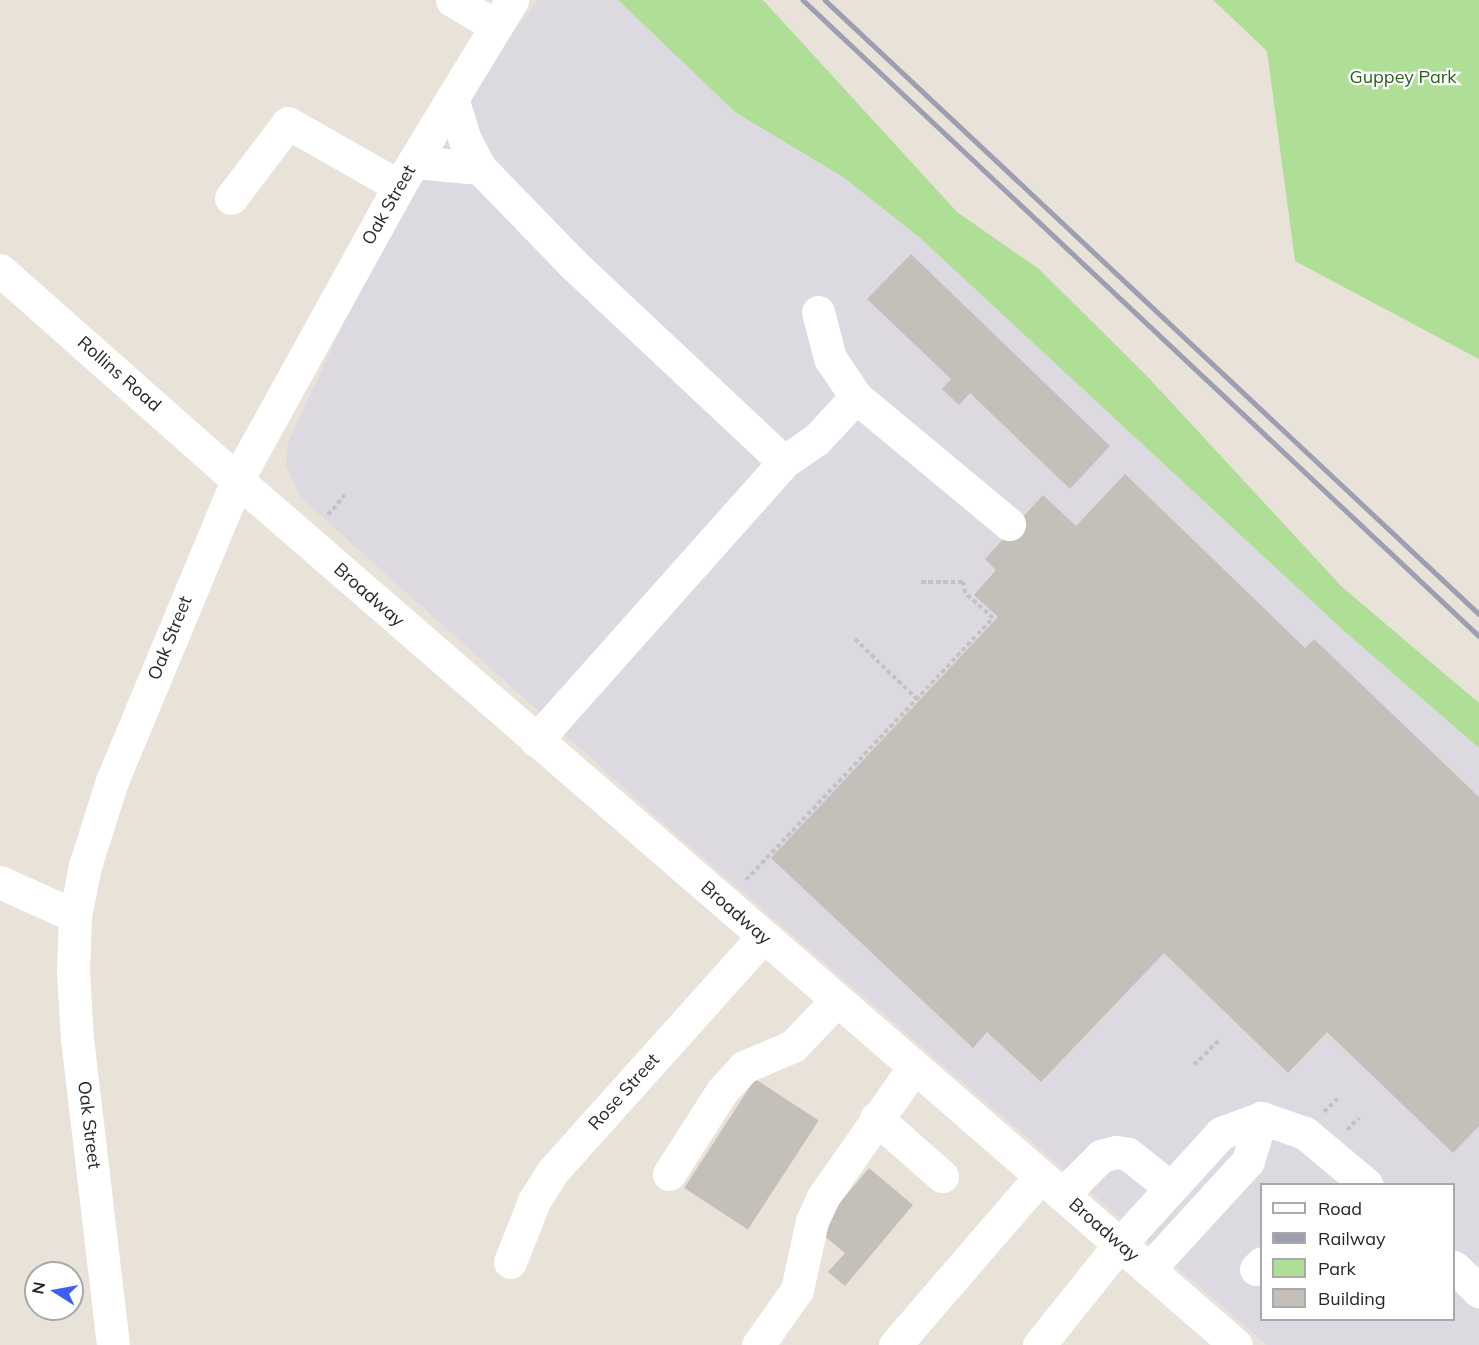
<!DOCTYPE html>
<html>
<head>
<meta charset="utf-8">
<style>
  body { margin:0 }
  #map { position:relative; width:1479px; height:1345px; overflow:hidden; background:#e9e2d8; font-family:Mulish,sans-serif }
  div>[style] { position:absolute }
  .industrial>* { inset:0; background:#dcd9e1 }
  .green>* { inset:0; background:#afde96 }
  .building>* { inset:0; background:#c4bfb8; transform-origin:0 0 }
  .path>* { height:4px; margin-top:-2px; transform-origin:0; background:repeating-linear-gradient(90deg,#c3c3c3 0 4.5px,transparent 0 7.5px) }
  .minor>* { height:33px; margin:-16.5px; padding:0 16.5px; transform-origin:16.5px; border-radius:16.5px; background:#fff }
  .rail>* { height:4.5px; margin:-2.25px; padding:0 2.25px; transform-origin:2.25px; border-radius:2.25px; background:#9c9fb1 }
  span { translate:-50% -50%; white-space:nowrap; text-align:center; line-height:1.15; -webkit-text-stroke:4.5px #fff; paint-order:stroke }
  .park-label { font-size:18px; color:#2a5f1c }
  .street-label { font-size:18px; color:#272727 }
  .legend { position:absolute; left:1260px; top:1183px; width:195px; height:138px; box-sizing:border-box; background:#fff; border:2px solid #a9a9a9; margin:0; padding:8px 10px; list-style:none; font-size:18px; color:#272727 }
  .legend li { display:flex; align-items:center; gap:12px; height:30px }
  .legend b { width:30px; border:2px solid #a9a9a9 }
  .north { position:absolute; left:24px; top:1261px; width:60px; height:60px; box-sizing:border-box; background:#fff; border:2px solid #a9a9a9; border-radius:50%; rotate:281deg; font-size:16px; font-weight:700; line-height:24px; text-align:center; color:#272727 }
  .north::after { content:''; display:block; margin:auto; width:21px; height:27px; background:#3d5ff1; clip-path:polygon(50% 0,100% 100%,50% 72%,0 100%) }
</style>
</head>
<body>
<div id="map">
  <div class="industrial">
    <i style="clip-path:polygon(evenodd,538px 0,618px 0,735px 112px,843px 177px,919px 237px,1343px 630px,1479px 748px,1479px 1345px,1267px 1345px,671px 830px,301px 498px,286px 465px,288px 443px,384px 235px,459px 102px,538px 0,1262px 1184px,1454px 1184px,1454px 1320px,1262px 1320px,1262px 1184px)"></i>
  </div>
  <div class="green">
    <i style="clip-path:polygon(618px 0,763px 0,957px 212px,1039px 269px,1146px 375px,1342px 587px,1479px 703px,1479px 748px,1343px 630px,919px 237px,843px 177px,735px 112px)"></i>
    <i style="clip-path:polygon(1213px 0,1479px 0,1479px 359px,1295px 261px,1267px 51px)"></i>
  </div>
  <div class="building">
    <i style="clip-path:polygon(911px 254px,1110px 446px,1070px 489px,970px 393px,959px 405px,942px 389px,951px 379px,867px 299px)"></i>
    <i style="clip-path:polygon(1125px 474px,1305px 648px,1314px 639px,1479px 797px,1479px 1126px,1453px 1153px,1327px 1032px,1288px 1073px,1164px 953px,1041px 1082px,987px 1032px,973px 1048px,771px 858px,998px 617px,974px 595px,996px 570px,985px 559px,1043px 495px,1076px 526px)"></i>
    <i style="left:755px;top:1079px;width:76px;height:130px;rotate:33deg"></i>
    <i style="clip-path:polygon(869px 1168px,913px 1205px,845px 1286px,828px 1272px,845px 1253px,817px 1230px)"></i>
  </div>
  <div class="path">
    <i style="left:328px;top:515px;width:26px;rotate:-50deg"></i>
    <i style="left:855px;top:639px;width:86px;rotate:44.1deg"></i>
    <i style="left:746px;top:880px;width:360px;rotate:-46.7deg"></i>
    <i style="left:993px;top:618px;width:38px;rotate:-138deg"></i>
    <i style="left:965px;top:593px;width:11px;rotate:-100deg"></i>
    <i style="left:963px;top:582px;width:42px;rotate:180deg"></i>
    <i style="left:1194px;top:1065px;width:38px;rotate:-45deg"></i>
    <i style="left:1324px;top:1112px;width:20px;rotate:-45deg"></i>
    <i style="left:1347px;top:1130px;width:17px;rotate:-45deg"></i>
  </div>
  <div class="minor">
    <i style="left:452px;top:0;width:51px;rotate:30.6deg"></i>
    <i style="left:414px;top:162px;width:66px;rotate:5.2deg"></i>
    <i style="left:480px;top:168px;width:32px;rotate:-118deg"></i>
    <i style="left:465px;top:140px;width:44px;rotate:-107.2deg"></i>
    <i style="left:480px;top:168px;width:134px;rotate:45.9deg"></i>
    <i style="left:573px;top:264px;width:289px;rotate:43.2deg"></i>
    <i style="left:784px;top:462px;width:373px;rotate:131.7deg"></i>
    <i style="left:231px;top:198px;width:94px;rotate:-52.8deg"></i>
    <i style="left:288px;top:123px;width:128px;rotate:29.6deg"></i>
    <i style="left:0;top:270px;width:317px;rotate:41.5deg"></i>
    <i style="left:237px;top:480px;width:1321px;rotate:40.89deg"></i>
    <i style="left:818px;top:312px;width:48px;rotate:75.4deg"></i>
    <i style="left:830px;top:358px;width:47px;rotate:56.3deg"></i>
    <i style="left:856px;top:397px;width:199px;rotate:39.7deg"></i>
    <i style="left:784px;top:462px;width:39px;rotate:-35deg"></i>
    <i style="left:816px;top:440px;width:59px;rotate:-47.1deg"></i>
    <i style="left:0;top:882px;width:82px;rotate:24.4deg"></i>
    <i style="left:876px;top:1118px;width:88px;rotate:41.3deg"></i>
    <i style="left:1261px;top:1118px;width:46px;rotate:18.8deg"></i>
    <i style="left:1305px;top:1133px;width:80px;rotate:39.9deg"></i>
    <i style="left:669px;top:1174px;width:98px;rotate:-57.4deg"></i>
    <i style="left:722px;top:1091px;width:33px;rotate:-47deg"></i>
    <i style="left:744px;top:1067px;width:53px;rotate:-23.2deg"></i>
    <i style="left:793px;top:1046px;width:62px;rotate:-46.3deg"></i>
    <i style="left:1063px;top:1194px;width:54px;rotate:-45deg"></i>
    <i style="left:1101px;top:1156px;width:16px;rotate:-15deg"></i>
    <i style="left:1116px;top:1152px;width:12px;rotate:9deg"></i>
    <i style="left:1128px;top:1154px;width:55px;rotate:38.3deg"></i>
    <i style="left:510px;top:1262px;width:66px;rotate:-68.5deg"></i>
    <i style="left:534px;top:1201px;width:34px;rotate:-58deg"></i>
    <i style="left:552px;top:1172px;width:316px;rotate:-48.1deg"></i>
    <i style="left:1454px;top:1267px;width:35px;rotate:44deg"></i>
    <i style="left:1256px;top:1269px;width:8px;rotate:-45deg"></i>
    <i style="left:113px;top:1345px;width:308px;rotate:-96.7deg"></i>
    <i style="left:77px;top:1039px;width:68px;rotate:-93.4deg"></i>
    <i style="left:73px;top:971px;width:55px;rotate:-87.9deg"></i>
    <i style="left:75px;top:916px;width:51px;rotate:-78.7deg"></i>
    <i style="left:85px;top:866px;width:89px;rotate:-72.4deg"></i>
    <i style="left:112px;top:781px;width:326px;rotate:-67.4deg"></i>
    <i style="left:237px;top:480px;width:336px;rotate:-61.1deg"></i>
    <i style="left:399px;top:186px;width:218px;rotate:-58.7deg"></i>
    <i style="left:758px;top:1345px;width:67px;rotate:-54.7deg"></i>
    <i style="left:797px;top:1290px;width:71px;rotate:-77.7deg"></i>
    <i style="left:812px;top:1221px;width:26px;rotate:-65deg"></i>
    <i style="left:823px;top:1197px;width:159px;rotate:-55deg"></i>
    <i style="left:895px;top:1345px;width:223px;rotate:-49.2deg"></i>
    <i style="left:1039px;top:1345px;width:129px;rotate:-51.3deg"></i>
    <i style="left:1120px;top:1244px;width:150px;rotate:-47.7deg"></i>
    <i style="left:1221px;top:1133px;width:43px;rotate:-20.6deg"></i>
    <i style="left:1261px;top:1118px;width:45px;rotate:106.8deg"></i>
    <i style="left:1248px;top:1161px;width:147px;rotate:132.5deg"></i>
  </div>
  <div class="rail">
    <i style="left:803px;top:0;width:928px;rotate:43.25deg"></i>
    <i style="left:825px;top:0;width:897px;rotate:43.19deg"></i>
  </div>
  <div class="park-label">
    <span style="left:1403px;top:77px">Guppey Park</span>
  </div>
  <div class="street-label">
    <span style="left:389px;top:205px;rotate:-60deg">Oak Street</span>
    <span style="left:119px;top:374px;rotate:41deg">Rollins Road</span>
    <span style="left:369px;top:595px;rotate:41deg">Broadway</span>
    <span style="left:170px;top:638px;rotate:-68deg">Oak Street</span>
    <span style="left:736px;top:913px;rotate:41deg">Broadway</span>
    <span style="left:624px;top:1092px;rotate:-48deg">Rose Street</span>
    <span style="left:89px;top:1125px;rotate:83deg">Oak Street</span>
    <span style="left:1104px;top:1230px;rotate:41deg">Broadway</span>
  </div>
  <ul class="legend">
  <li><b style="height:8px;background:#fff"></b>Road</li>
  <li><b style="height:8px;background:#9c9fb1"></b>Railway</li>
  <li><b style="height:16px;background:#afde96"></b>Park</li>
  <li><b style="height:16px;background:#c4bfb8"></b>Building</li>
  </ul>
  <div class="north">N</div>
</div>
</body>
</html>
